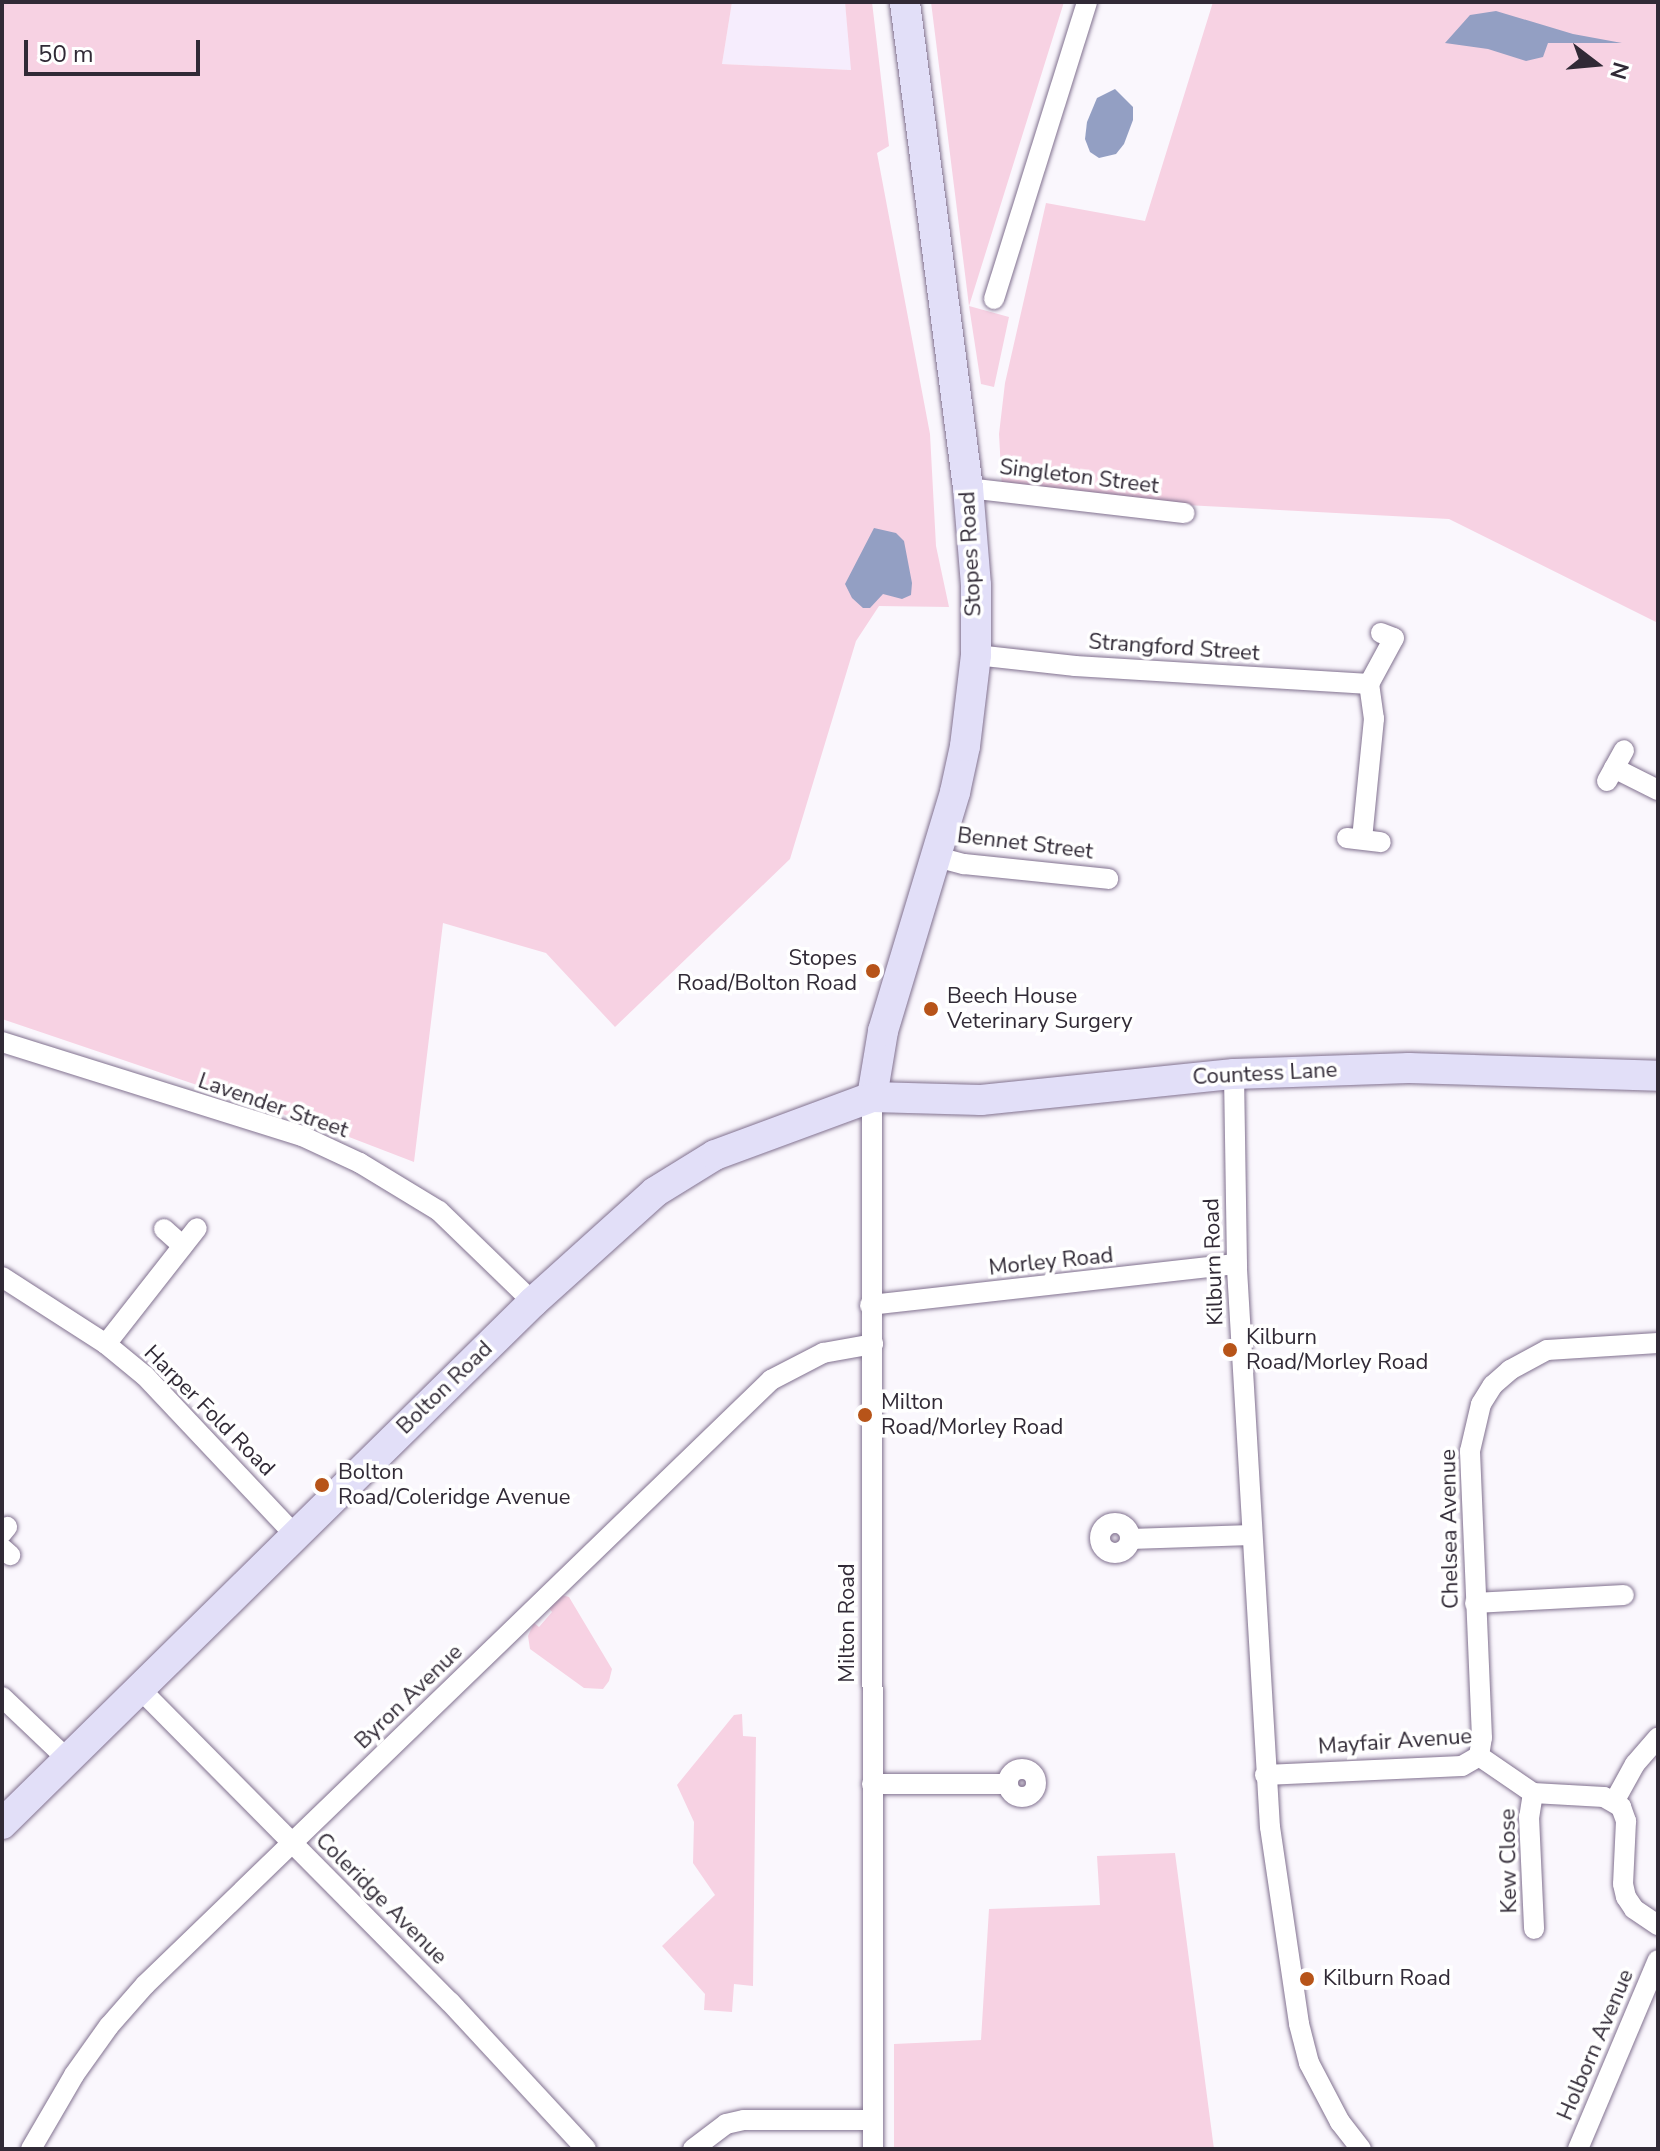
<!DOCTYPE html>
<html>
<head>
<meta charset="utf-8">
<style>
  body { margin:0 }
  #map { position:relative; width:1660px; height:2151px; overflow:hidden; background:#faf7fd; font-family:"Nunito Sans",sans-serif }
  div>[style] { position:absolute }
  .built>* { inset:0; background:#f6edfd }
  .green>* { inset:0; background:#f7d2e3 }
  .water>* { inset:0; background:#939fc3 }
  .roads { filter:drop-shadow(0 0 2px #81718f) drop-shadow(0 0 2px #81718f) }
  .minor>* { height:20px; margin:-10px; padding:0 10px; transform-origin:10px; border-radius:10px; background:#fff }
  .minor>.ring { margin:-10px; padding:0; box-sizing:content-box; background:none; border:20px solid #fff; border-radius:50% }
  .primary>* { height:30px; margin:-15px; padding:0 15px; transform-origin:15px; border-radius:15px; background:#e2dff8 }
  .dots>* { width:22px; height:22px; translate:-50% -50%; box-sizing:border-box; border:4px solid #fff; border-radius:50% }
  span { translate:-50% -50%; white-space:nowrap; text-align:center; line-height:1.15; -webkit-text-stroke:7px #fff; paint-order:stroke }
  .street-label { font-size:22px; color:#312a36 }
  .poi-label { font-size:22px; color:#312a36 }
  .right { translate:-100% -50%; text-align:right }
  .left { translate:0 -50%; text-align:left }
  .frame { position:absolute; inset:0; border:4px solid #312a36; pointer-events:none }
  .north { position:absolute; left:1556px; top:24px; width:80px; height:80px; -webkit-text-stroke:6px #fff; paint-order:stroke; rotate:106deg; font-size:22px; font-weight:700; line-height:32px; text-align:center; color:#312a36 }
  .north::after { content:''; display:block; margin:auto; width:28px; height:36px; background:#312a36; clip-path:polygon(50% 0,100% 100%,50% 72%,0 100%) }
  .scale { position:absolute; left:24px; top:40px; width:176px; height:36px; box-sizing:border-box; border:4px solid #312a36; border-top:0; padding-left:10px; font-size:24px; line-height:28px; white-space:nowrap; color:#312a36; -webkit-text-stroke:6px #fff; paint-order:stroke }
</style>
</head>
<body>
<div id="map">
  <div class="built">
    <i style="clip-path:polygon(732px 2px,845px 2px,852px 70px,722px 64px)"></i>
  </div>
  <div class="green">
    <i style="clip-path:polygon(2px 2px,732px 2px,722px 64px,851px 70px,845px 2px,872px 2px,889px 146px,877px 153px,930px 434px,936px 546px,949px 607px,879px 606px,856px 641px,790px 859px,615px 1027px,546px 953px,443px 923px,414px 1162px,336px 1132px,2px 1019px)"></i>
    <i style="clip-path:polygon(931px 2px,1064px 2px,969px 306px,1009px 317px,994px 387px,981px 384px,969px 306px)"></i>
    <i style="clip-path:polygon(1213px 2px,1658px 2px,1658px 623px,1449px 519px,1166px 504px,1002px 488px,999px 434px,1005px 383px,1046px 203px,1145px 221px)"></i>
    <i style="clip-path:polygon(562px 1595px,569px 1597px,612px 1669px,609px 1681px,603px 1689px,584px 1688px,530px 1649px,528px 1636px,534px 1623px,539px 1627px,552px 1612px,549px 1608px)"></i>
    <i style="clip-path:polygon(742px 1714px,743px 1736px,756px 1737px,753px 1986px,734px 1984px,732px 2012px,704px 2010px,705px 1994px,662px 1946px,715px 1895px,693px 1863px,694px 1822px,677px 1785px,734px 1715px)"></i>
    <i style="clip-path:polygon(1175px 1853px,1214px 2149px,894px 2149px,894px 2044px,981px 2040px,989px 1909px,1100px 1905px,1097px 1856px)"></i>
  </div>
  <div class="water">
    <i style="clip-path:polygon(1496px 11px,1573px 34px,1622px 43px,1548px 43px,1543px 57px,1526px 61px,1488px 49px,1445px 43px,1470px 15px)"></i>
    <i style="clip-path:polygon(1115px 89px,1133px 107px,1133px 120px,1124px 144px,1116px 154px,1099px 158px,1090px 152px,1085px 139px,1087px 122px,1097px 98px)"></i>
    <i style="clip-path:polygon(874px 528px,896px 533px,904px 541px,912px 583px,911px 595px,902px 599px,883px 594px,870px 608px,863px 608px,852px 598px,845px 584px)"></i>
  </div>
  <div class="roads">
    <div class="minor">
      <i style="left:994px;top:299px;width:311px;rotate:-72.6deg"></i>
      <i style="left:968px;top:488px;width:218px;rotate:6.6deg"></i>
      <i style="left:976px;top:655px;width:100px;rotate:6.3deg"></i>
      <i style="left:1075px;top:666px;width:295px;rotate:3.5deg"></i>
      <i style="left:1614px;top:768px;width:49px;rotate:26.6deg"></i>
      <i style="left:1607px;top:781px;width:35px;rotate:-61deg"></i>
      <i style="left:1347px;top:838px;width:34px;rotate:7deg"></i>
      <i style="left:1362px;top:839px;width:121px;rotate:-84.3deg"></i>
      <i style="left:1374px;top:719px;width:35px;rotate:-98deg"></i>
      <i style="left:1369px;top:684px;width:52px;rotate:-61.5deg"></i>
      <i style="left:1394px;top:638px;width:14px;rotate:-159deg"></i>
      <i style="left:937px;top:857px;width:28px;rotate:15deg"></i>
      <i style="left:964px;top:864px;width:145px;rotate:5.9deg"></i>
      <i style="left:2px;top:1042px;width:314px;rotate:17.4deg"></i>
      <i style="left:302px;top:1136px;width:64px;rotate:25deg"></i>
      <i style="left:360px;top:1163px;width:92px;rotate:31.3deg"></i>
      <i style="left:439px;top:1211px;width:131px;rotate:44.1deg"></i>
      <i style="left:1234px;top:1074px;width:195px;rotate:89.1deg"></i>
      <i style="left:1237px;top:1269px;width:559px;rotate:86.62deg"></i>
      <i style="left:1270px;top:1827px;width:199px;rotate:81.6deg"></i>
      <i style="left:1299px;top:2024px;width:40px;rotate:75.6deg"></i>
      <i style="left:1309px;top:2063px;width:67px;rotate:62.3deg"></i>
      <i style="left:1340px;top:2122px;width:34px;rotate:52deg"></i>
      <i style="left:872px;top:1097px;width:1052px;rotate:89.95deg"></i>
      <i style="left:164px;top:1229px;width:25px;rotate:42deg"></i>
      <i style="left:2px;top:1277px;width:124px;rotate:32.8deg"></i>
      <i style="left:106px;top:1344px;width:50px;rotate:39.4deg"></i>
      <i style="left:145px;top:1376px;width:217px;rotate:46.7deg"></i>
      <i style="left:870px;top:1305px;width:369px;rotate:-6.4deg"></i>
      <i style="left:106px;top:1344px;width:147px;rotate:-51.9deg"></i>
      <i class="ring" style="left:1100px;top:1523px;width:10px;height:10px"></i>
      <i style="left:2px;top:1533px;width:8px;rotate:-50deg"></i>
      <i style="left:1130px;top:1539px;width:122px;rotate:-1.9deg"></i>
      <i style="left:2px;top:1548px;width:11px;rotate:41deg"></i>
      <i style="left:1475px;top:1603px;width:149px;rotate:-3.1deg"></i>
      <i style="left:138px;top:1687px;width:443px;rotate:45.3deg"></i>
      <i style="left:450px;top:2002px;width:200px;rotate:47.2deg"></i>
      <i style="left:2px;top:1697px;width:88px;rotate:43.6deg"></i>
      <i style="left:1479px;top:1756px;width:18px;rotate:-81deg"></i>
      <i style="left:1482px;top:1738px;width:287px;rotate:-92.4deg"></i>
      <i style="left:1470px;top:1451px;width:48px;rotate:-76.8deg"></i>
      <i style="left:1481px;top:1404px;width:22px;rotate:-58deg"></i>
      <i style="left:1493px;top:1385px;width:23px;rotate:-41deg"></i>
      <i style="left:1510px;top:1370px;width:42px;rotate:-28.4deg"></i>
      <i style="left:1547px;top:1350px;width:111px;rotate:-3.6deg"></i>
      <i class="ring" style="left:1008px;top:1769px;width:8px;height:8px"></i>
      <i style="left:1265px;top:1775px;width:197px;rotate:-2.6deg"></i>
      <i style="left:1462px;top:1766px;width:20px;rotate:-30deg"></i>
      <i style="left:1479px;top:1756px;width:65px;rotate:34.4deg"></i>
      <i style="left:1533px;top:1793px;width:71px;rotate:3.2deg"></i>
      <i style="left:1604px;top:1797px;width:20px;rotate:30deg"></i>
      <i style="left:1621px;top:1807px;width:15px;rotate:70deg"></i>
      <i style="left:1626px;top:1821px;width:63px;rotate:92.7deg"></i>
      <i style="left:1623px;top:1884px;width:13px;rotate:77deg"></i>
      <i style="left:1626px;top:1897px;width:14px;rotate:56deg"></i>
      <i style="left:1634px;top:1909px;width:29px;rotate:34deg"></i>
      <i style="left:872px;top:1784px;width:135px"></i>
      <i style="left:1533px;top:1793px;width:24px;rotate:99deg"></i>
      <i style="left:1529px;top:1817px;width:112px;rotate:87.4deg"></i>
      <i style="left:1614px;top:1802px;width:43px;rotate:-61.1deg"></i>
      <i style="left:1635px;top:1764px;width:35px;rotate:-49deg"></i>
      <i style="left:31px;top:2149px;width:86px;rotate:-59.8deg"></i>
      <i style="left:74px;top:2075px;width:60px;rotate:-54.5deg"></i>
      <i style="left:109px;top:2026px;width:55px;rotate:-48.7deg"></i>
      <i style="left:145px;top:1985px;width:871px;rotate:-44.02deg"></i>
      <i style="left:771px;top:1380px;width:59px;rotate:-27.4deg"></i>
      <i style="left:823px;top:1353px;width:51px;rotate:-10.2deg"></i>
      <i style="left:693px;top:2149px;width:41px;rotate:-37.1deg"></i>
      <i style="left:726px;top:2124px;width:18px;rotate:-13deg"></i>
      <i style="left:744px;top:2120px;width:129px"></i>
      <i style="left:1578px;top:2149px;width:205px;rotate:-67.1deg"></i>
    </div>
    <div class="primary">
      <i style="left:872px;top:1097px;width:67px;rotate:-80.5deg"></i>
      <i style="left:883px;top:1031px;width:250px;rotate:-73.2deg"></i>
      <i style="left:955px;top:792px;width:47px;rotate:-77.7deg"></i>
      <i style="left:965px;top:746px;width:92px;rotate:-83.1deg"></i>
      <i style="left:976px;top:655px;width:70px;rotate:-90deg"></i>
      <i style="left:976px;top:585px;width:97px;rotate:-94.7deg"></i>
      <i style="left:968px;top:488px;width:490px;rotate:-97.4deg"></i>
      <i style="left:2px;top:1824px;width:745px;rotate:-44.51deg"></i>
      <i style="left:533px;top:1302px;width:164px;rotate:-42deg"></i>
      <i style="left:655px;top:1192px;width:70px;rotate:-31.7deg"></i>
      <i style="left:715px;top:1155px;width:167px;rotate:-20.3deg"></i>
      <i style="left:872px;top:1097px;width:109px;rotate:1.6deg"></i>
      <i style="left:981px;top:1100px;width:254px;rotate:-5.9deg"></i>
      <i style="left:1234px;top:1074px;width:175px;rotate:-2deg"></i>
      <i style="left:1409px;top:1068px;width:249px;rotate:1.8deg"></i>
    </div>
  </div>
  <div class="dots">
    <i style="left:873px;top:971px;background:#b75419"></i>
    <i style="left:931px;top:1009px;background:#b75419"></i>
    <i style="left:1230px;top:1350px;background:#b75419"></i>
    <i style="left:865px;top:1415px;background:#b75419"></i>
    <i style="left:322px;top:1485px;background:#b75419"></i>
    <i style="left:1307px;top:1979px;background:#b75419"></i>
  </div>
  <div class="street-label">
    <span style="left:1079px;top:477px;rotate:7deg">Singleton Street</span>
    <span style="left:971px;top:554px;rotate:-93deg">Stopes Road</span>
    <span style="left:1174px;top:648px;rotate:4deg">Strangford Street</span>
    <span style="left:1025px;top:844px;rotate:7deg">Bennet Street</span>
    <span style="left:1265px;top:1074px;rotate:-3deg">Countess Lane</span>
    <span style="left:273px;top:1106px;rotate:19deg">Lavender Street</span>
    <span style="left:1051px;top:1262px;rotate:-6deg">Morley Road</span>
    <span style="left:1214px;top:1262px;rotate:-92deg">Kilburn Road</span>
    <span style="left:445px;top:1388px;rotate:-44deg">Bolton Road</span>
    <span style="left:209px;top:1411px;rotate:45deg">Harper Fold Road</span>
    <span style="left:1450px;top:1529px;rotate:-91deg">Chelsea Avenue</span>
    <span style="left:848px;top:1623px;rotate:-90deg">Milton Road</span>
    <span style="left:409px;top:1697px;rotate:-44deg">Byron Avenue</span>
    <span style="left:1395px;top:1742px;rotate:-4deg">Mayfair Avenue</span>
    <span style="left:1509px;top:1861px;rotate:-91deg">Kew Close</span>
    <span style="left:381px;top:1899px;rotate:45deg">Coleridge Avenue</span>
    <span style="left:1596px;top:2045px;rotate:-67deg">Holborn Avenue</span>
  </div>
  <div class="poi-label">
    <span class="right" style="left:857px;top:971px">Stopes<br>Road/Bolton Road</span>
    <span class="left" style="left:947px;top:1009px">Beech House<br>Veterinary Surgery</span>
    <span class="left" style="left:1246px;top:1350px">Kilburn<br>Road/Morley Road</span>
    <span class="left" style="left:881px;top:1415px">Milton<br>Road/Morley Road</span>
    <span class="left" style="left:338px;top:1485px">Bolton<br>Road/Coleridge Avenue</span>
    <span class="left" style="left:1323px;top:1979px">Kilburn Road</span>
  </div>
  <div class="frame"></div>
  <div class="north">N</div>
  <div class="scale">50 m</div>
</div>
</body>
</html>
